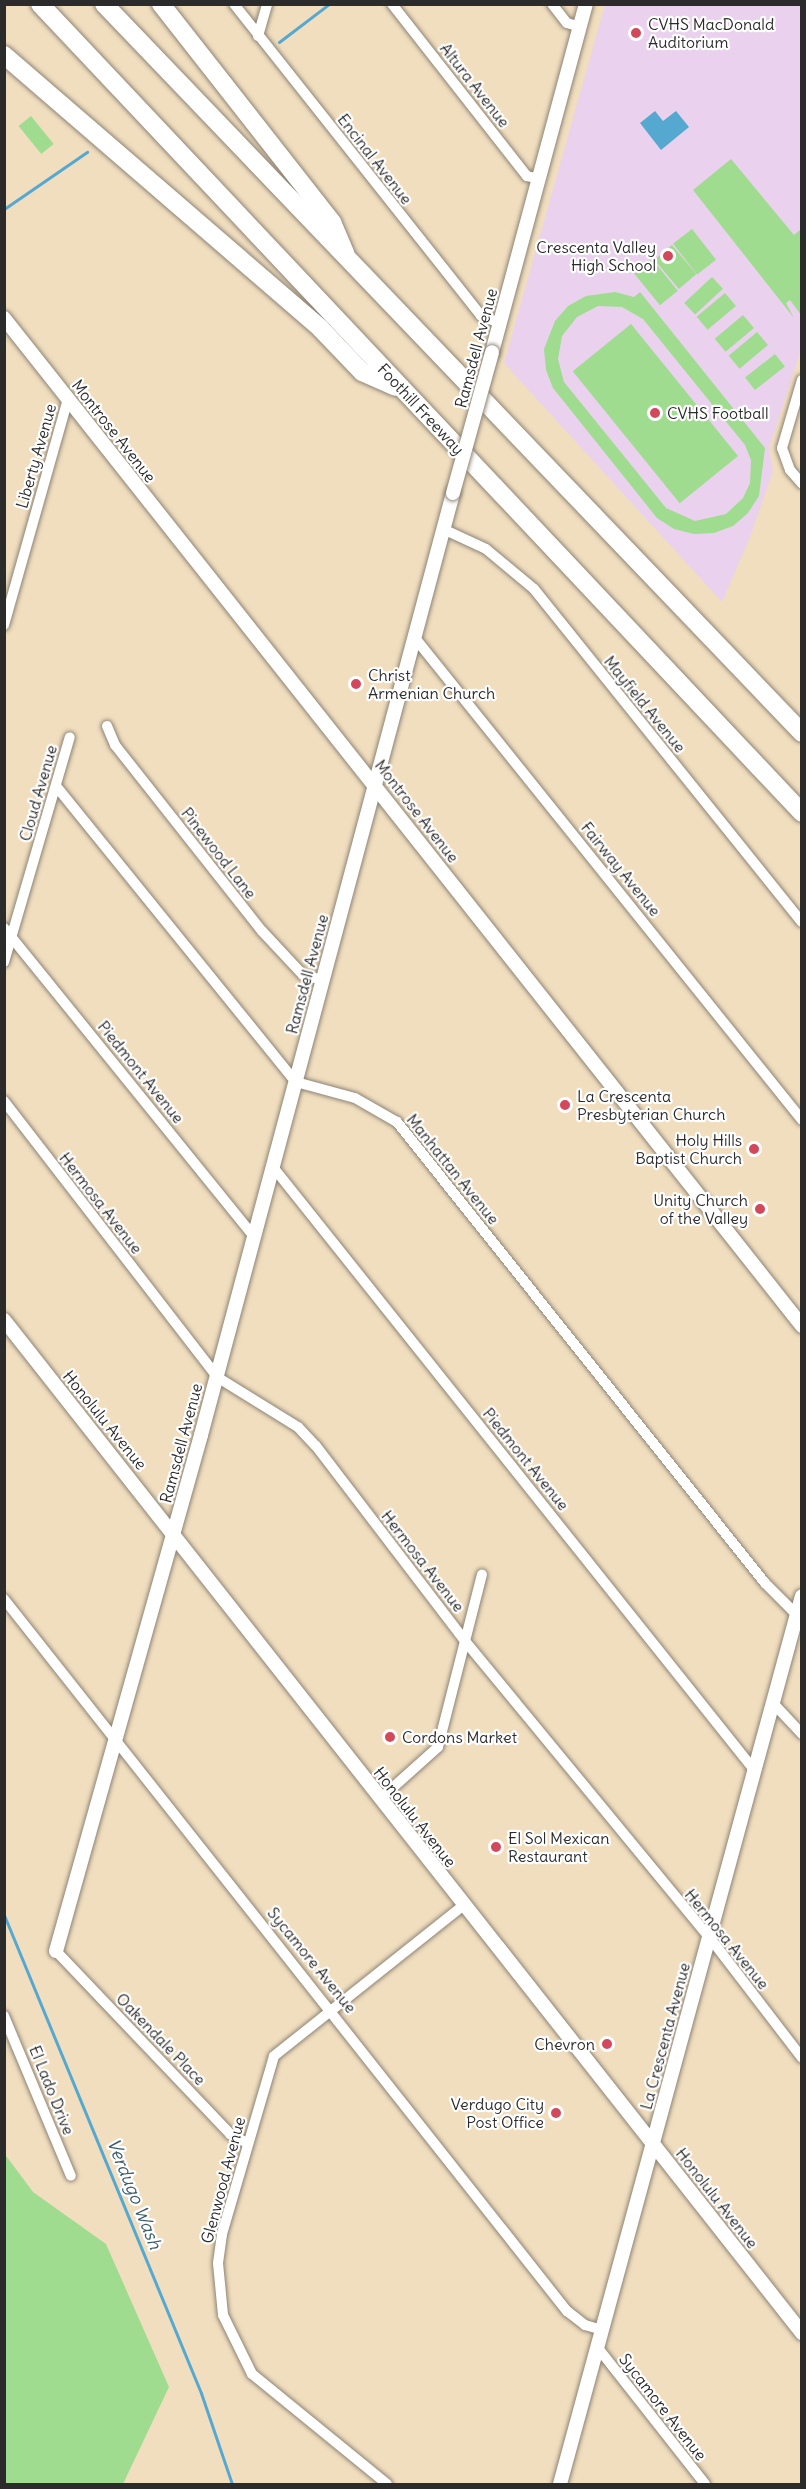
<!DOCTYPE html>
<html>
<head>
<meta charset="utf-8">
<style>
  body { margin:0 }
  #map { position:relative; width:806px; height:2489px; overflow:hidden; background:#f1debf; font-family:Delius,sans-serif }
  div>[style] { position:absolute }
  .built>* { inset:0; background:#ead1ed }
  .green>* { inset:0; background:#a0dc8f; transform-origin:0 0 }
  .water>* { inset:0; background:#55a8d0 }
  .stream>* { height:3px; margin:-1.5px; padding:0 1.5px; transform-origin:1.5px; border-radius:1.5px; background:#55a8d0 }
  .roads { filter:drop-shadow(0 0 2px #8e8475) drop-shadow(0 0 2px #8e8475) }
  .street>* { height:10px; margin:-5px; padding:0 5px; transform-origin:5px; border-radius:5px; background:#fff }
  .secondary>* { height:14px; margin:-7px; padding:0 7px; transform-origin:7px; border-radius:7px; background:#fff }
  .highway>* { height:18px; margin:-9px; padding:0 9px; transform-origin:9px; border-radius:9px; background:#fff }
  .bridges { filter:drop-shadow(0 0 2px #8e8475) drop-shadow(0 0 2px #8e8475) }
  .secondary-bridge>* { height:14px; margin:-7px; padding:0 7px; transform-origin:7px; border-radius:7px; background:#fff }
  .dots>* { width:16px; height:16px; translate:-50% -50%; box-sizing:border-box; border:3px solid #fff; border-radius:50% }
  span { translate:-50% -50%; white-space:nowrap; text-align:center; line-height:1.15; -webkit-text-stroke:4.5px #fff; paint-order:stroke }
  .poi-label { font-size:16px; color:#2b2b2b }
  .left { translate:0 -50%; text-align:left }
  .right { translate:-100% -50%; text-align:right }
  .street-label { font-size:16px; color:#2b2b2b }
  .water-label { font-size:18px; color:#3c5d6d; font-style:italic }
  .frame { position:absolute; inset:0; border:6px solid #2b2b2b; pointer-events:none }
</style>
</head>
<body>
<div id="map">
  <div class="built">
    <i style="clip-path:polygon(605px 5px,801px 5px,801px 349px,769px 448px,773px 471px,750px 537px,722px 602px,504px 363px)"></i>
  </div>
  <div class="green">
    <i style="left:31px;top:116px;width:36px;height:16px;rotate:51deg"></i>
    <i style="clip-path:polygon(731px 159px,794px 235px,801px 229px,801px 315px,790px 300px,786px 303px,794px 318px,693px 190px)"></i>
    <i style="left:692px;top:229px;width:39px;height:24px;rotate:52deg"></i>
    <i style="left:672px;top:245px;width:38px;height:23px;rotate:50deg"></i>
    <i style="left:652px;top:259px;width:41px;height:23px;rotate:51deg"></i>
    <i style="left:712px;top:277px;width:16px;height:38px;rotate:47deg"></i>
    <i style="clip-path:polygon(evenodd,615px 292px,634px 297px,640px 292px,765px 448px,759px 496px,748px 513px,733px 526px,714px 533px,694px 534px,674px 529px,657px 518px,553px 388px,546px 370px,544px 349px,555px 321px,568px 306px,586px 296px,615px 292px,598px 306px,622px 307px,643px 319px,745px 445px,751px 460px,750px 483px,743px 498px,726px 514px,695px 521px,666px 508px,564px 382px,558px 359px,562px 336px,577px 317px,598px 306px)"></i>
    <i style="left:725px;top:293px;width:17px;height:37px;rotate:50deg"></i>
    <i style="left:743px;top:315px;width:17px;height:37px;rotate:50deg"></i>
    <i style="left:631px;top:324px;width:170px;height:75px;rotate:51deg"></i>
    <i style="left:757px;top:332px;width:17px;height:37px;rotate:50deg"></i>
    <i style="left:775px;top:354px;width:16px;height:38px;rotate:52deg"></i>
    <i style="clip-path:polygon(4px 2153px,33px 2192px,106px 2244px,169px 2387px,123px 2484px,5px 2484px)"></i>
  </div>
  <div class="water">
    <i style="clip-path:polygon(655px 111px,663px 121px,676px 111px,689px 127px,661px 150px,640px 123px)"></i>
  </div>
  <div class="stream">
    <i style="left:279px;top:42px;width:63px;rotate:-37.2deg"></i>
    <i style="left:4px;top:209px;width:101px;rotate:-34.5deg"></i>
    <i style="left:4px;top:1915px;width:517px;rotate:67.6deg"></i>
    <i style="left:201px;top:2393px;width:96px;rotate:71.2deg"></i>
  </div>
  <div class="roads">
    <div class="street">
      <i style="left:234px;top:4px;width:398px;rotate:51.6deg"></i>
      <i style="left:481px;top:316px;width:20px;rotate:20deg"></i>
      <i style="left:392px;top:4px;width:219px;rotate:51.9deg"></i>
      <i style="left:527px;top:176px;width:12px;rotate:14deg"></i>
      <i style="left:552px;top:4px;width:24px;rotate:52deg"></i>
      <i style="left:567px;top:23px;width:14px;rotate:17deg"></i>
      <i style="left:258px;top:36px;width:33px;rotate:-74deg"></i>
      <i style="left:802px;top:380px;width:71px;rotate:106.4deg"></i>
      <i style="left:782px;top:448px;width:23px;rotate:70deg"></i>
      <i style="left:790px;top:470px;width:18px;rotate:49deg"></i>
      <i style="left:443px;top:529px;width:47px;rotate:24.9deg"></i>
      <i style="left:486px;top:549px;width:62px;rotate:39.8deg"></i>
      <i style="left:534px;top:589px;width:427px;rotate:51.2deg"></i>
      <i style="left:4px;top:625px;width:235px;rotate:-74.2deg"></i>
      <i style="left:415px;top:638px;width:618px;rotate:51.24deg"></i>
      <i style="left:107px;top:726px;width:21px;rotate:67deg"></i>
      <i style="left:115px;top:745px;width:237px;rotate:51.7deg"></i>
      <i style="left:262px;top:931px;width:60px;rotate:47deg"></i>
      <i style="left:303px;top:975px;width:21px;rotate:14deg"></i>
      <i style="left:56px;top:786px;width:381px;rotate:51deg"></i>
      <i style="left:296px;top:1082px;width:61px;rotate:15.2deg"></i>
      <i style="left:355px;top:1098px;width:48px;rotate:29.7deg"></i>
      <i style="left:397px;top:1122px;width:590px;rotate:51.4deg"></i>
      <i style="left:765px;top:1583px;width:44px;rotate:45deg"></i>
      <i style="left:4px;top:928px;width:395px;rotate:51deg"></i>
      <i style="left:4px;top:962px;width:234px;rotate:-73.7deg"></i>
      <i style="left:4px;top:1101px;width:349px;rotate:52.3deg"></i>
      <i style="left:217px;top:1377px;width:95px;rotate:31.7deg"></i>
      <i style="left:298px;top:1427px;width:26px;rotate:47deg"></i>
      <i style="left:316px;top:1446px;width:245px;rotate:52.6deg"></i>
      <i style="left:465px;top:1641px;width:385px;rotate:50.5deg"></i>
      <i style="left:710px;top:1938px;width:151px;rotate:52.5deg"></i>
      <i style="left:273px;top:1167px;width:773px;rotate:51.41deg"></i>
      <i style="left:4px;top:1599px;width:908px;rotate:51.67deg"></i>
      <i style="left:567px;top:2311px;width:23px;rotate:38deg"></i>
      <i style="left:585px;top:2325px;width:18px;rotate:16deg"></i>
      <i style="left:772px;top:1702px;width:44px;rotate:46.8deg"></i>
      <i style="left:380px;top:1799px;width:78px;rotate:-41.9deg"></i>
      <i style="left:438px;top:1747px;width:178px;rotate:-75.7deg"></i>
      <i style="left:56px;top:1951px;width:253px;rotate:46.4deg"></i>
      <i style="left:230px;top:2134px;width:19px;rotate:28deg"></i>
      <i style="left:4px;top:2016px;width:173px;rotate:67.3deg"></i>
      <i style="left:598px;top:2348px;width:173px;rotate:51.8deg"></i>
      <i style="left:387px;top:2484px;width:174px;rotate:-140.8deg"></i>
      <i style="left:252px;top:2374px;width:66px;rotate:-116.2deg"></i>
      <i style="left:223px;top:2315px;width:52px;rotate:-95.5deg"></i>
      <i style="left:218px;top:2263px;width:29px;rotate:-82deg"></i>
      <i style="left:222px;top:2234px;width:185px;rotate:-73.7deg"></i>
      <i style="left:274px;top:2056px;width:243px;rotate:-38.5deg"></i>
    </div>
    <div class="secondary">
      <i style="left:4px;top:318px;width:1286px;rotate:51.63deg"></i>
      <i style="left:492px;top:352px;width:360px;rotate:-74.9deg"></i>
      <i style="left:4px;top:1320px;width:1290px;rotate:51.77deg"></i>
      <i style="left:56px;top:1951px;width:536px;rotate:-74.3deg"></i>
      <i style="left:201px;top:1435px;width:975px;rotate:-75.02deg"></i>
      <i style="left:560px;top:2484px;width:920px;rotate:-74.76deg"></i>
    </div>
    <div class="highway">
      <i style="left:40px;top:4px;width:1111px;rotate:46.71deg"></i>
      <i style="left:104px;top:4px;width:1009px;rotate:46.24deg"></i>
      <i style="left:161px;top:4px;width:277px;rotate:51.9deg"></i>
      <i style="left:332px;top:222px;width:34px;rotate:67deg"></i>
      <i style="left:4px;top:55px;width:418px;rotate:40.8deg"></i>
      <i style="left:320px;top:328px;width:61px;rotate:46.3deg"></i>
      <i style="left:362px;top:372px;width:36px;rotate:24deg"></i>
    </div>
  </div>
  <div class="bridges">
    <div class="secondary-bridge">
      <i style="left:453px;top:493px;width:146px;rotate:-74.5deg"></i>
    </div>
  </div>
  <div class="dots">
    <i style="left:636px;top:33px;background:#d1495b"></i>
    <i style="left:668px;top:256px;background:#d1495b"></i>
    <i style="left:655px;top:413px;background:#d1495b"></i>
    <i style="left:356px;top:684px;background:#d1495b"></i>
    <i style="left:565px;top:1105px;background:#d1495b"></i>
    <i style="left:754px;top:1149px;background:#d1495b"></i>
    <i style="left:760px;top:1209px;background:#d1495b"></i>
    <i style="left:390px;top:1737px;background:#d1495b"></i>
    <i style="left:496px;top:1847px;background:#d1495b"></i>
    <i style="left:607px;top:2044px;background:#d1495b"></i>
    <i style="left:556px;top:2113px;background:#d1495b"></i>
  </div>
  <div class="poi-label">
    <span class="left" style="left:648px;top:33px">CVHS MacDonald<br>Auditorium</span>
    <span class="right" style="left:656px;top:256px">Crescenta Valley<br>High School</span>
    <span class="left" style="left:667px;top:413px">CVHS Football</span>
    <span class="left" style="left:368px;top:684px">Christ<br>Armenian Church</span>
    <span class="left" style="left:577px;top:1105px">La Crescenta<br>Presbyterian Church</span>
    <span class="right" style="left:742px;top:1149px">Holy Hills<br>Baptist Church</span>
    <span class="right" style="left:748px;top:1209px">Unity Church<br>of the Valley</span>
    <span class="left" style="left:402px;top:1737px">Cordons Market</span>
    <span class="left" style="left:508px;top:1847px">El Sol Mexican<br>Restaurant</span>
    <span class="right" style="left:595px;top:2044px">Chevron</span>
    <span class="right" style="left:544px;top:2113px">Verdugo City<br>Post Office</span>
  </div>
  <div class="street-label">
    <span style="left:475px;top:85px;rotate:52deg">Altura Avenue</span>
    <span style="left:375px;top:159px;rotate:52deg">Encinal Avenue</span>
    <span style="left:476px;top:348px;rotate:-75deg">Ramsdell Avenue</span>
    <span style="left:421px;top:409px;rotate:47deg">Foothill Freeway</span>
    <span style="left:114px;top:431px;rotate:52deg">Montrose Avenue</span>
    <span style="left:36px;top:456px;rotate:-74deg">Liberty Avenue</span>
    <span style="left:645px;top:704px;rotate:51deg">Mayfield Avenue</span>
    <span style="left:38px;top:793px;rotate:-74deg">Cloud Avenue</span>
    <span style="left:417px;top:811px;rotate:52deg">Montrose Avenue</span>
    <span style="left:219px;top:853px;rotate:52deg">Pinewood Lane</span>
    <span style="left:621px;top:869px;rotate:51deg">Fairway Avenue</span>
    <span style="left:307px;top:974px;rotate:-75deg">Ramsdell Avenue</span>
    <span style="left:141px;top:1072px;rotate:51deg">Piedmont Avenue</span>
    <span style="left:453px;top:1169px;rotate:51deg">Manhattan Avenue</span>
    <span style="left:101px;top:1203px;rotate:52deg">Hermosa Avenue</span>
    <span style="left:105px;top:1420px;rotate:51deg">Honolulu Avenue</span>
    <span style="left:181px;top:1443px;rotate:-75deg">Ramsdell Avenue</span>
    <span style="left:526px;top:1459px;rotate:51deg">Piedmont Avenue</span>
    <span style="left:423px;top:1561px;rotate:52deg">Hermosa Avenue</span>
    <span style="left:415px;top:1817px;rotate:52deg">Honolulu Avenue</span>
    <span style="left:727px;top:1939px;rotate:51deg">Hermosa Avenue</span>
    <span style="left:312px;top:1960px;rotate:51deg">Sycamore Avenue</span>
    <span style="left:665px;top:2036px;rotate:-75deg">La Crescenta Avenue</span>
    <span style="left:161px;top:2039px;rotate:46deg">Oakendale Place</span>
    <span style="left:52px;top:2090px;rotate:68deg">El Lado Drive</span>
    <span style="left:223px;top:2180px;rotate:-75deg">Glenwood Avenue</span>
    <span style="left:717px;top:2198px;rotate:52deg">Honolulu Avenue</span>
    <span style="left:663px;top:2407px;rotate:52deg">Sycamore Avenue</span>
  </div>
  <div class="water-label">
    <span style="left:134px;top:2194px;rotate:68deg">Verdugo Wash</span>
  </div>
  <div class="frame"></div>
</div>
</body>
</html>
